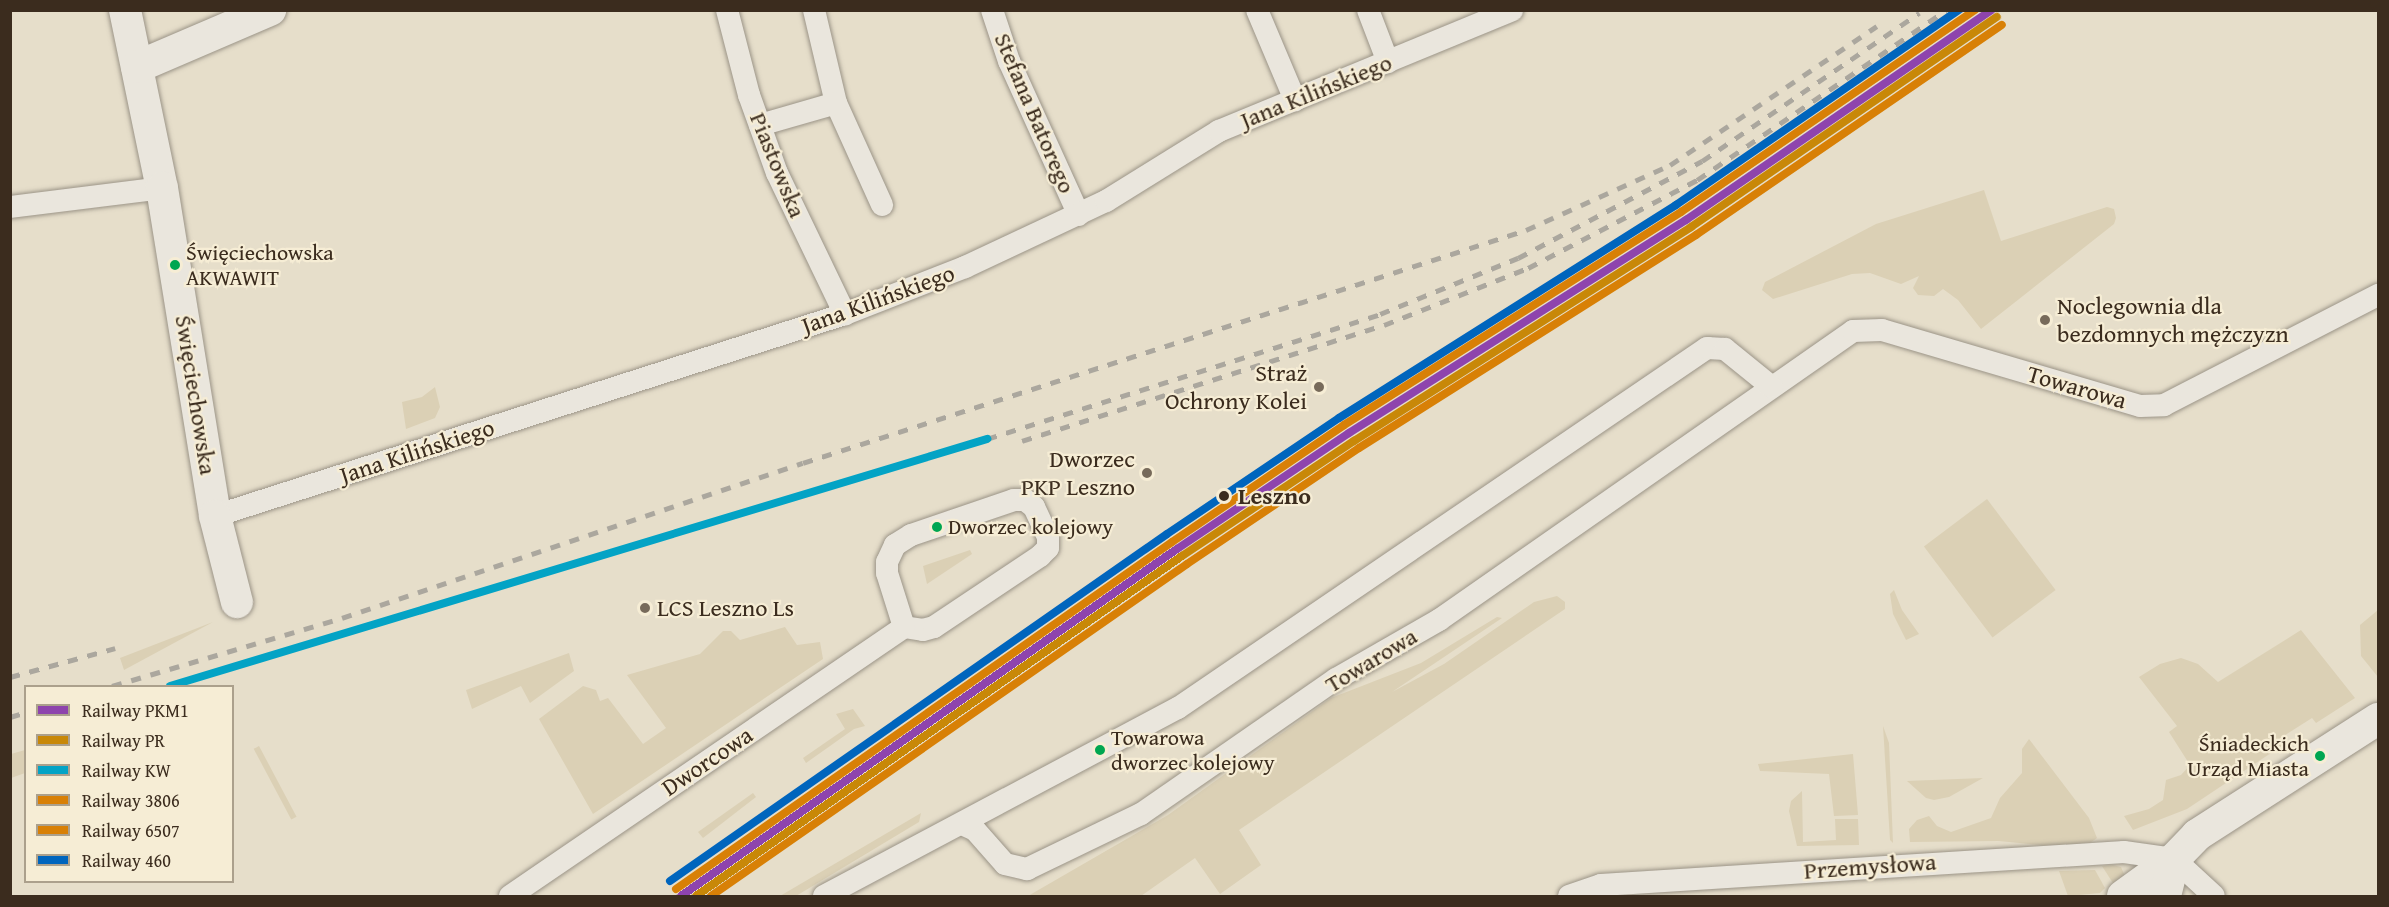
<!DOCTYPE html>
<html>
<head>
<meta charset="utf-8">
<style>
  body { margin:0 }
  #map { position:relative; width:2389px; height:907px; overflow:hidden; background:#e6deca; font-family:"Gentium Book Plus",serif }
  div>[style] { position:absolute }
  .green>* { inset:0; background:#dbd0b5; transform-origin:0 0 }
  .roads { filter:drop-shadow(0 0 2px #9b9487) drop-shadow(0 0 2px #9b9487) }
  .street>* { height:22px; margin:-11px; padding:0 11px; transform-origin:11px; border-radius:11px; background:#eae6dd }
  .secondary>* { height:32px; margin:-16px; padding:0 16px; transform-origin:16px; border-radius:16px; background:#eae6dd }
  .rail>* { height:4.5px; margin-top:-2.25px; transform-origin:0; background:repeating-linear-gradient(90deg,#aba79e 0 10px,transparent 0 20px) }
  .rail-1>* { height:8px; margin:-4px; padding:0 4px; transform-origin:4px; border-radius:4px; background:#8e44ad }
  .rail-2>* { height:8px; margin:-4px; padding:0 4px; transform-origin:4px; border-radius:4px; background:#c88808 }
  .rail-3>* { height:8px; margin:-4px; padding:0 4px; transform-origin:4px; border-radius:4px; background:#03a3c5 }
  .rail-4>* { height:8px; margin:-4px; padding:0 4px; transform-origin:4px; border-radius:4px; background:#d88006 }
  .rail-5>* { height:8px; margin:-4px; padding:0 4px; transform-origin:4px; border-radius:4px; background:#d88006 }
  .rail-6>* { height:8px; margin:-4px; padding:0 4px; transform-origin:4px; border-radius:4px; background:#0065bd }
  .dots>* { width:16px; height:16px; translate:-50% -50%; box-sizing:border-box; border:3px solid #f6edd5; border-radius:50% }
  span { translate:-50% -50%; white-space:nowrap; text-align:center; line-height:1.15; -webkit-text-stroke:4.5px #f6edd5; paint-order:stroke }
  .bus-label { font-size:22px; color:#3b2c1e }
  .left { translate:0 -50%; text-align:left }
  .right { translate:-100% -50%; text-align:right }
  .street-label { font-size:24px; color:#3b2c1e }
  .poi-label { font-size:24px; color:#3b2c1e }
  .stop-label { font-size:24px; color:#3b2c1e; font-weight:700 }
  .frame { position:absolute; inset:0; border:12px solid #3b2c1e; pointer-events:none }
  .legend { position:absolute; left:24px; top:685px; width:210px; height:198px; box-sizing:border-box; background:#f6edd5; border:2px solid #aba08c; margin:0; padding:8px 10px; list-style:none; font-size:18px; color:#3b2c1e }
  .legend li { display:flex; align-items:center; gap:12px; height:30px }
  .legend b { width:30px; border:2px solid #aba08c }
</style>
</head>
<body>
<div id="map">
  <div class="green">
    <i style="clip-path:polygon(1984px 190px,2001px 241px,2107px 207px,2114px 209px,2116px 218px,2114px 224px,1981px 329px,1958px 300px,1943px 289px,1934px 296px,1918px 295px,1913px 288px,1919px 276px,1901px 284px,1870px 273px,1852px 274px,1773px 299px,1762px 290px,1765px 282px,1876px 224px)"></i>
    <i style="clip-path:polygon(435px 387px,440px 407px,435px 418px,406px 429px,402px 402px,422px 397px)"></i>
    <i style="left:1987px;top:499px;width:114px;height:79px;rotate:53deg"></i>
    <i style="clip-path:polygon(970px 550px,972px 554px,927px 584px,923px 566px)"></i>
    <i style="clip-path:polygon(1894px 590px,1902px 610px,1919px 634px,1906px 640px,1893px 614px,1890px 594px)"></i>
    <i style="clip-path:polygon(1557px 596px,1565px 602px,1565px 609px,1239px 830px,1261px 865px,1220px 894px,1195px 858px,1141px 896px,1028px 896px,1168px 815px,1331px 698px,1421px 663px,1497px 617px,1502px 618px,1392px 692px,1444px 664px,1534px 602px)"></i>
    <i style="clip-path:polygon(2378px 610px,2378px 677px,2361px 656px,2360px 625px)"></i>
    <i style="clip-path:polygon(213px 622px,124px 670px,120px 658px)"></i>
    <i style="clip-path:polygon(785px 627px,797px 645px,820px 642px,823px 659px,593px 814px,539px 719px,583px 686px,596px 690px,600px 701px,608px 698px,643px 744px,666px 728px,627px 675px,700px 654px,723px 631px,731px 631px,740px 640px)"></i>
    <i style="clip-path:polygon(2301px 630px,2355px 698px,2316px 723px,2312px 718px,2279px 739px,2283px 745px,2187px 809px,2133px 830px,2124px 816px,2149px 809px,2163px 800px,2166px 780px,2181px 775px,2190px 765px,2169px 732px,2177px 726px,2139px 677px,2160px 664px,2181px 658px,2198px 664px,2218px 682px)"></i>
    <i style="clip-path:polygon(569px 653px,574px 671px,530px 703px,521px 686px,472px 709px,466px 690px)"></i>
    <i style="clip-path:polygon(853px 709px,865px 726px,854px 729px,806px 763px,803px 758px,845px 729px,836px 714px)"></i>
    <i style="clip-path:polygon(1883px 726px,1889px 743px,1893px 843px,1890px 840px)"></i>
    <i style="clip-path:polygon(2029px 739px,2089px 818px,2097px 838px,2087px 845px,2068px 848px,1999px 841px,1910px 842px,1909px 829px,1917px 820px,1929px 816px,1937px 826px,1951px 832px,1991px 818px,2000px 798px,2022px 773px,2022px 749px)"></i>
    <i style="left:259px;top:746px;width:80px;height:6px;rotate:62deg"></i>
    <i style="clip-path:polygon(25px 750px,25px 773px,11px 778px,11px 754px)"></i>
    <i style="clip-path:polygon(1853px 754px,1858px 815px,1834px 816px,1829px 774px,1760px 771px,1758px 764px)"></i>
    <i style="clip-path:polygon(1983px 778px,1949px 797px,1934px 800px,1926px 798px,1907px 781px)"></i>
    <i style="clip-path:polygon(1802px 791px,1803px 842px,1836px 840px,1835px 819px,1858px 819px,1859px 845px,1797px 846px,1789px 811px,1791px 801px)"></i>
    <i style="clip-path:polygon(753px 793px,756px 797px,703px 838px,698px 832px)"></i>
    <i style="clip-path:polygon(921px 813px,919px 822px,796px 896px,780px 896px)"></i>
    <i style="clip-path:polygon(2113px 865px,2121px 867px,2126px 879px,2118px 891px,2102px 866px)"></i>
    <i style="clip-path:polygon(2095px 870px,2105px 888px,2100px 893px,2068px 896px,2059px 871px)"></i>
  </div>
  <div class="roads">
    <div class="street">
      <i style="left:727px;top:10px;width:88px;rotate:75.5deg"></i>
      <i style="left:749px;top:95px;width:83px;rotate:70.3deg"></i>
      <i style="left:777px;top:173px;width:157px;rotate:64.3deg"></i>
      <i style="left:814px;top:10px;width:96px;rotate:76.7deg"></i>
      <i style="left:836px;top:103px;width:112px;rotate:65.7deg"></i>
      <i style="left:992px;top:10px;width:54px;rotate:71.6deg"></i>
      <i style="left:1009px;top:61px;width:169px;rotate:65.6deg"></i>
      <i style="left:1257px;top:10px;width:98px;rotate:67.1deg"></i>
      <i style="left:1368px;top:10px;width:56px;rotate:69deg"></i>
      <i style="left:760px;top:125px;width:79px;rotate:-16.1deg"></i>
      <i style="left:10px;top:207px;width:153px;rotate:-7.1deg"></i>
      <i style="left:215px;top:516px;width:662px;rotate:-17.78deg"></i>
      <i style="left:845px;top:314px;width:129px;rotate:-21.4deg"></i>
      <i style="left:965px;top:267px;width:156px;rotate:-25.1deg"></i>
      <i style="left:1106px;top:201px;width:133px;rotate:-31.8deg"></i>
      <i style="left:1219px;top:131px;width:317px;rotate:-22.4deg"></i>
      <i style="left:964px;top:825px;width:12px;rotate:24deg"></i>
      <i style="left:975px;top:830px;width:45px;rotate:48.6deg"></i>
      <i style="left:1005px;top:864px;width:23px;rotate:13deg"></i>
      <i style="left:1027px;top:869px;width:127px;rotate:-25.8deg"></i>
      <i style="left:1141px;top:814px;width:237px;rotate:-34.7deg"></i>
      <i style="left:1336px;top:679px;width:119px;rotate:-29.8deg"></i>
      <i style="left:1439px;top:620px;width:505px;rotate:-34.92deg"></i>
      <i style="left:1853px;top:331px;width:29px;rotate:-2deg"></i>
      <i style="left:1882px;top:330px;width:269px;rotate:16.4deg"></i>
      <i style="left:2140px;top:406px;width:24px;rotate:-2deg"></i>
      <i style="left:2164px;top:405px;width:241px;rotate:-27.2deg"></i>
      <i style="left:510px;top:896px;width:477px;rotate:-34.3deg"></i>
      <i style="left:904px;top:627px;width:19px;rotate:9deg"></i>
      <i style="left:923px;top:630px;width:11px;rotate:-15deg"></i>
      <i style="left:934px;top:627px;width:128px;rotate:-33.8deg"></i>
      <i style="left:1040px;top:556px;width:11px;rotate:-45deg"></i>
      <i style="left:1048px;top:548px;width:11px;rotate:-90deg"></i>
      <i style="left:1048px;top:537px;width:33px;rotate:-115deg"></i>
      <i style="left:1034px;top:507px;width:11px;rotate:-142deg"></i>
      <i style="left:1025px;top:500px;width:11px;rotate:180deg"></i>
      <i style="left:1014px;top:500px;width:109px;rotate:161.2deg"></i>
      <i style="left:911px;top:535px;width:19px;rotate:148deg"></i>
      <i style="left:895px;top:545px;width:19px;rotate:115deg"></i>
      <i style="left:887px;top:562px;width:11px;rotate:90deg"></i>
      <i style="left:887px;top:573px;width:57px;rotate:72.5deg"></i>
      <i style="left:824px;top:896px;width:401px;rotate:-28deg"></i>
      <i style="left:1178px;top:708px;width:640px;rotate:-34.24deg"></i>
      <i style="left:1707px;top:348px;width:18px;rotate:3deg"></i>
      <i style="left:1725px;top:349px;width:60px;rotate:39deg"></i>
      <i style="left:1569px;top:896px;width:34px;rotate:-19deg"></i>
      <i style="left:1601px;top:885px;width:524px;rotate:-3.61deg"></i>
      <i style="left:2124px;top:852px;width:50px;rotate:8deg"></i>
      <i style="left:2174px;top:859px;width:54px;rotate:42.8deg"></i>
    </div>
    <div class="secondary">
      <i style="left:125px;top:10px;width:182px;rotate:78.3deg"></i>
      <i style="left:162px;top:188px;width:332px;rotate:80.8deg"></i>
      <i style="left:215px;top:516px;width:89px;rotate:75.7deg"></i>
      <i style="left:137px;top:67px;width:145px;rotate:-23.2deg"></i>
      <i style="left:2123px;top:896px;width:63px;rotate:-36deg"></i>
      <i style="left:2174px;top:859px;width:33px;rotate:-46deg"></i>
      <i style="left:2197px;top:835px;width:215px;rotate:-32.7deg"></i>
      <i style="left:2165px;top:896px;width:38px;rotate:-76deg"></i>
    </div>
  </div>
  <div class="rail">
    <i style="left:987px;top:439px;width:412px;rotate:-17.6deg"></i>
    <i style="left:1380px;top:314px;width:149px;rotate:-22.1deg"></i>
    <i style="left:1518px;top:258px;width:208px;rotate:-27.8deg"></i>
    <i style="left:1702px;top:161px;width:263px;rotate:-34.3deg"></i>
    <i style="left:1022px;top:441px;width:380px;rotate:-17.8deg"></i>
    <i style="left:1384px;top:325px;width:155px;rotate:-21.6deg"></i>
    <i style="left:1528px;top:268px;width:191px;rotate:-27.5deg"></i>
    <i style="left:1697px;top:180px;width:301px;rotate:-34.3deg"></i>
    <i style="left:10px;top:677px;width:109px;rotate:-15.4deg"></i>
    <i style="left:112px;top:686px;width:240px;rotate:-16.5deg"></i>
    <i style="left:342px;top:618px;width:486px;rotate:-18.6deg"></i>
    <i style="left:803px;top:463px;width:760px;rotate:-17.86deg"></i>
    <i style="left:1526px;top:230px;width:158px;rotate:-24.3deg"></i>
    <i style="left:1670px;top:165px;width:249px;rotate:-33.9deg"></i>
    <i style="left:10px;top:717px;width:17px;rotate:-17deg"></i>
  </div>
  <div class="rail-1">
    <i style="left:681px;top:896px;width:605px;rotate:-34.98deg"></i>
    <i style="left:1177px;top:549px;width:207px;rotate:-34deg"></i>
    <i style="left:1349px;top:433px;width:399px;rotate:-32.3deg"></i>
    <i style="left:1686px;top:220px;width:370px;rotate:-34.5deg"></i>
  </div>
  <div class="rail-2">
    <i style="left:696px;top:896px;width:593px;rotate:-34.98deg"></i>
    <i style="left:1182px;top:556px;width:207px;rotate:-33.8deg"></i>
    <i style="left:1354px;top:441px;width:399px;rotate:-32.4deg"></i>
    <i style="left:1691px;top:227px;width:371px;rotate:-34.5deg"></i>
  </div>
  <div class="rail-3">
    <i style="left:170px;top:686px;width:854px;rotate:-16.82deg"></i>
  </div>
  <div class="rail-4">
    <i style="left:676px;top:889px;width:605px;rotate:-34.98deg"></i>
    <i style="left:1172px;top:542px;width:208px;rotate:-34.2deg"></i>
    <i style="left:1344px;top:425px;width:399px;rotate:-32.3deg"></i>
    <i style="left:1681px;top:212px;width:357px;rotate:-34.5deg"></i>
  </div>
  <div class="rail-5">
    <i style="left:711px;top:896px;width:580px;rotate:-34.89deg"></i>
    <i style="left:1187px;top:564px;width:207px;rotate:-34deg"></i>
    <i style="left:1359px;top:448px;width:399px;rotate:-32.3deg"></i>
    <i style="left:1696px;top:235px;width:371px;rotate:-34.5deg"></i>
  </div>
  <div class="rail-6">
    <i style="left:670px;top:881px;width:606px;rotate:-34.92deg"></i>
    <i style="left:1167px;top:534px;width:207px;rotate:-34deg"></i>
    <i style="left:1339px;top:418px;width:399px;rotate:-32.3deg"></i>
    <i style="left:1676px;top:205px;width:344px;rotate:-34.6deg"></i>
  </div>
  <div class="dots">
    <i style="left:175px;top:265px;background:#00a651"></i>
    <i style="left:2045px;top:320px;background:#776a5a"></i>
    <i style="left:1319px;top:387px;background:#776a5a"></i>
    <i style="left:1147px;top:473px;background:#776a5a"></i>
    <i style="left:1224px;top:496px;background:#3b2c1e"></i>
    <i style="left:937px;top:527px;background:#00a651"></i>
    <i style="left:645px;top:608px;background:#776a5a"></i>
    <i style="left:1100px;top:750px;background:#00a651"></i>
    <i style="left:2320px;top:756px;background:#00a651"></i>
  </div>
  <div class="bus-label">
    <span class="left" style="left:186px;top:265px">Święciechowska<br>AKWAWIT</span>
    <span class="left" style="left:948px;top:527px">Dworzec kolejowy</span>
    <span class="left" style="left:1111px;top:750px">Towarowa<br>dworzec kolejowy</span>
    <span class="right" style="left:2309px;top:756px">Śniadeckich<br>Urząd Miasta</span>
  </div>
  <div class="street-label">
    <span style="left:1316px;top:91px;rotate:-22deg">Jana Kilińskiego</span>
    <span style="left:1035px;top:113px;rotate:67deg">Stefana Batorego</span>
    <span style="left:778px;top:165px;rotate:68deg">Piastowska</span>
    <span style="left:878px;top:299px;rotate:-20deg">Jana Kilińskiego</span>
    <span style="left:2077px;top:387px;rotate:16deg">Towarowa</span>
    <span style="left:196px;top:395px;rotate:81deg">Święciechowska</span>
    <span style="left:417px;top:451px;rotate:-18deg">Jana Kilińskiego</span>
    <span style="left:1371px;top:660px;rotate:-31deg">Towarowa</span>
    <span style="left:707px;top:761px;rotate:-34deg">Dworcowa</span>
    <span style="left:1870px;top:866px;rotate:-4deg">Przemysłowa</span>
  </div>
  <div class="poi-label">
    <span class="left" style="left:2057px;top:320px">Noclegownia dla<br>bezdomnych mężczyzn</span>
    <span class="right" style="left:1307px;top:387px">Straż<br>Ochrony Kolei</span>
    <span class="right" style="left:1135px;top:473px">Dworzec<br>PKP Leszno</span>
    <span class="left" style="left:657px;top:608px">LCS Leszno Ls</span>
  </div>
  <div class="stop-label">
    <span class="left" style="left:1238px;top:496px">Leszno</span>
  </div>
  <div class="frame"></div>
  <ul class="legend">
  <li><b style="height:8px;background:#8e44ad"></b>Railway PKM1</li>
  <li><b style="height:8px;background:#c88808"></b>Railway PR</li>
  <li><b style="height:8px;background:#03a3c5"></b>Railway KW</li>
  <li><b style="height:8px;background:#d88006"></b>Railway 3806</li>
  <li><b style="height:8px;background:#d88006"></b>Railway 6507</li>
  <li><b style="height:8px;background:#0065bd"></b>Railway 460</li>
  </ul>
</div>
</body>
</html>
